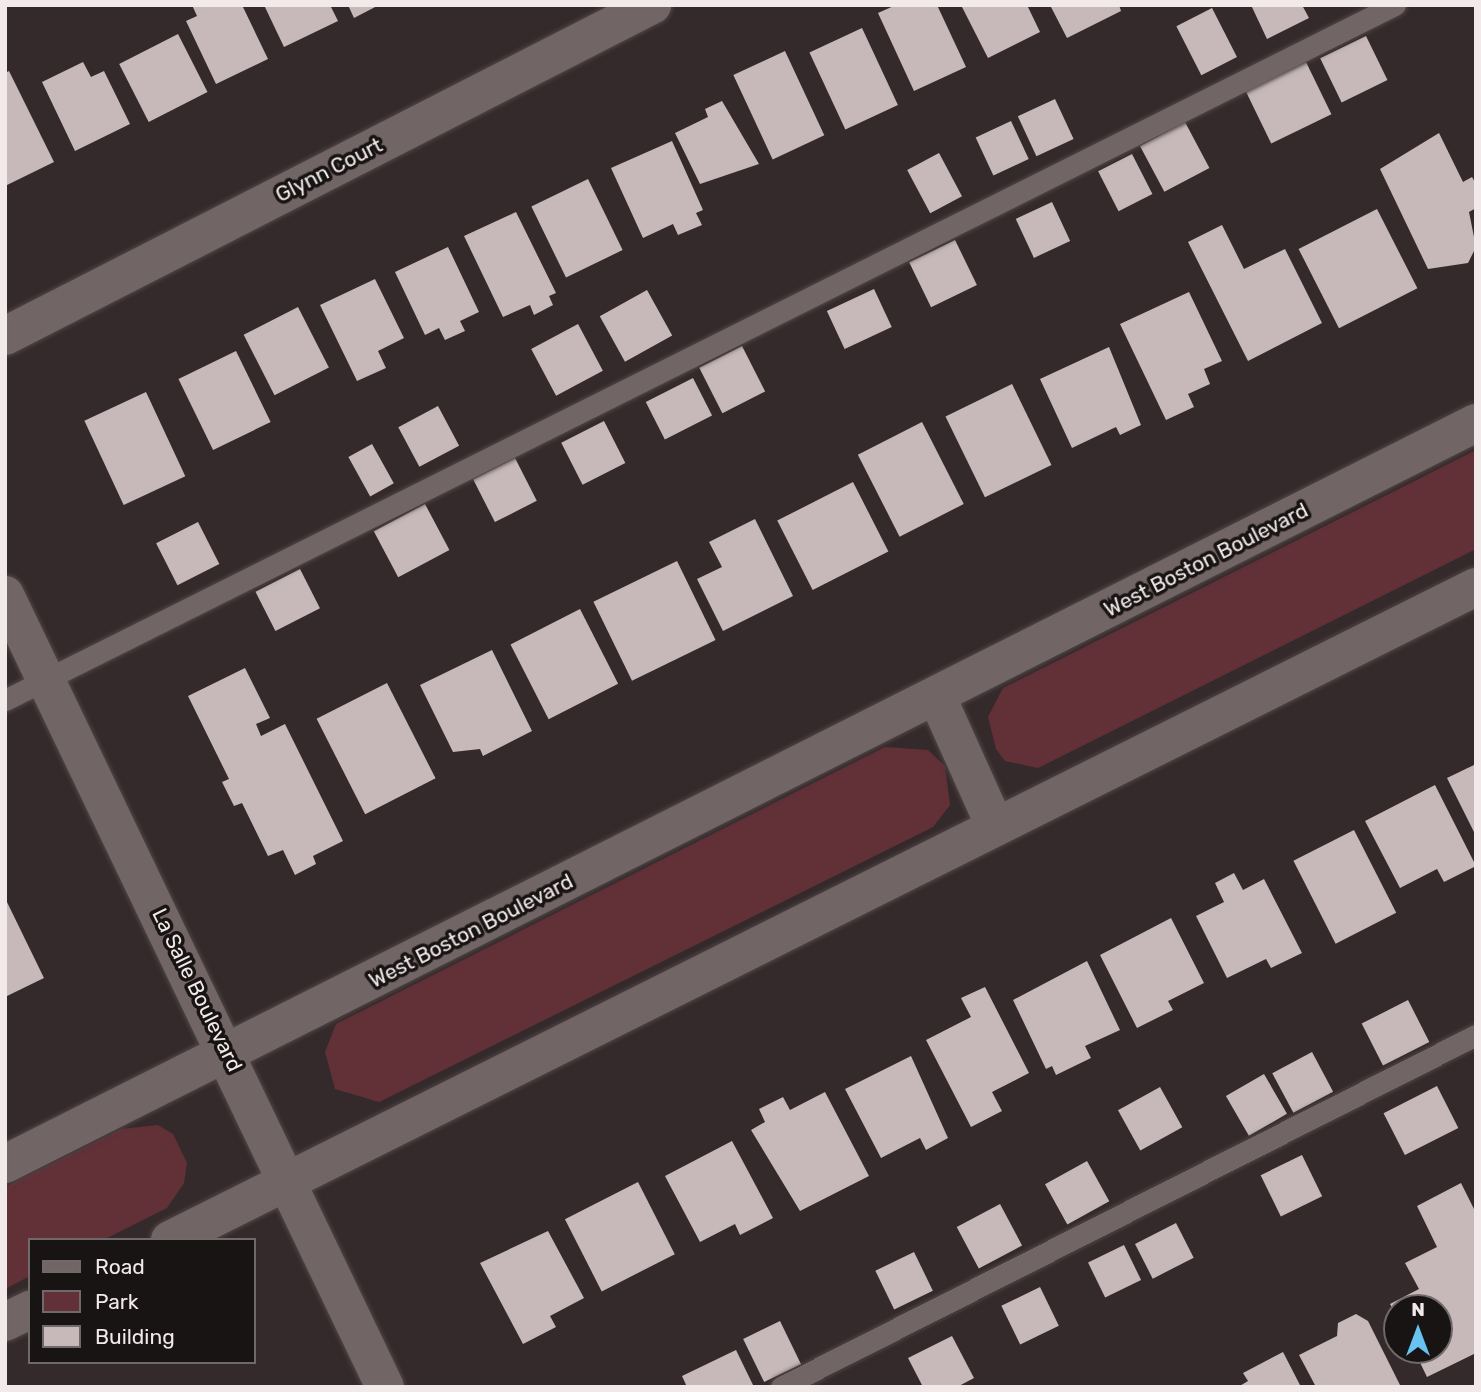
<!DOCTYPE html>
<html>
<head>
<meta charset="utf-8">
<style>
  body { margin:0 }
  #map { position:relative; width:1481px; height:1392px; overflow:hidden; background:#352a2b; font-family:Rubik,sans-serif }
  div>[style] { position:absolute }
  .green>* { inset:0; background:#623037 }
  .building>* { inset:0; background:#c7b9ba; transform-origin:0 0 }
  .roads { filter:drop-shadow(0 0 2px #4f4647) drop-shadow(0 0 2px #4f4647) }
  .lane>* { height:21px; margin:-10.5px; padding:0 10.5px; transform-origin:10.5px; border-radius:10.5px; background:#726566 }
  .street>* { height:38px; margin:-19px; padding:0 19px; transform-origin:19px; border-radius:19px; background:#726566 }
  span { translate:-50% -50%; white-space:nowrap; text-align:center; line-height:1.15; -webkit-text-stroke:7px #191414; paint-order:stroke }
  .street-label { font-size:21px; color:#f1e9ea }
  .frame { position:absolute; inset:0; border:7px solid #f1e9ea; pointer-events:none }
  .legend { position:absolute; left:28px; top:1238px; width:228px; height:126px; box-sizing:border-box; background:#191414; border:2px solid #6f696a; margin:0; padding:9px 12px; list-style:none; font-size:21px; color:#f1e9ea }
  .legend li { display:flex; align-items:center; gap:14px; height:35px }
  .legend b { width:35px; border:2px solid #6f696a }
  .north { position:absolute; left:1383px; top:1294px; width:70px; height:70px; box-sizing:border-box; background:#191414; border:2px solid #6f696a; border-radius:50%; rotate:0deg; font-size:19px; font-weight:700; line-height:28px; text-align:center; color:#f1e9ea }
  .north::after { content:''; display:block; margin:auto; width:24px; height:32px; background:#69c3f1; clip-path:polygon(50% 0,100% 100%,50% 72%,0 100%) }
</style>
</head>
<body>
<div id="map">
  <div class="green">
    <i style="clip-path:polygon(1476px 450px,1476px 549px,1038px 768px,1005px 761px,996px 749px,988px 717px,1003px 688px)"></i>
    <i style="clip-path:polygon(885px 747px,928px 750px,945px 766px,950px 805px,933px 827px,379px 1102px,335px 1089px,325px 1052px,336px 1024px)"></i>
    <i style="clip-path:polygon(158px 1125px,173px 1134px,187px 1163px,184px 1183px,167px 1208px,103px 1240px,30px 1240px,30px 1276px,5px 1289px,5px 1187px,121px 1129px)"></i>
  </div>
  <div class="building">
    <i style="clip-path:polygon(192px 5px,242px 5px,268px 59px,216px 84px,186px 21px,197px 16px)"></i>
    <i style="clip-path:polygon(264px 5px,330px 5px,338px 21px,284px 47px)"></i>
    <i style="clip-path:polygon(348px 5px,379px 5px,354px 18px)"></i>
    <i style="clip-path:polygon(896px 5px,937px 5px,966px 67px,914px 91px,878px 13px)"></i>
    <i style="clip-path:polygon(961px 5px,1027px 5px,1040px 32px,988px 58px)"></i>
    <i style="clip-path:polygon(1050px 5px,1119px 5px,1121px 11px,1067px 38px)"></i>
    <i style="clip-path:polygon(1251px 5px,1302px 5px,1309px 18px,1267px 39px)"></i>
    <i style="left:1212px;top:8px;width:55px;height:40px;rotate:63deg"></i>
    <i style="left:862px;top:28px;width:85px;height:58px;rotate:65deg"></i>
    <i style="left:178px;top:34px;width:65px;height:66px;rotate:63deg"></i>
    <i style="left:1366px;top:36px;width:49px;height:51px;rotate:64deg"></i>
    <i style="left:785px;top:51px;width:93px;height:57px;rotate:65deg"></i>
    <i style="clip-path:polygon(83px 62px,91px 77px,104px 71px,130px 124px,75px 151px,42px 82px)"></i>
    <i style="left:1306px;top:62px;width:58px;height:67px;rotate:64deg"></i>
    <i style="clip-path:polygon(9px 71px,54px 162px,5px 186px,5px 73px)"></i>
    <i style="left:1055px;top:99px;width:44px;height:41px;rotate:65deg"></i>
    <i style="clip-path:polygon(722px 101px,759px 164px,700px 184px,675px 133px,708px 117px,705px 109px)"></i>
    <i style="left:1011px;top:121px;width:42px;height:39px;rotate:65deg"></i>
    <i style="left:1185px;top:122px;width:52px;height:51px;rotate:62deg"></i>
    <i style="clip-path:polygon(1439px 133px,1463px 182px,1472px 177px,1476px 184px,1476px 208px,1469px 212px,1476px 247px,1468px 263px,1428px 269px,1380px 169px)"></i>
    <i style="clip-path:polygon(672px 141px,703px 210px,696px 213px,702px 225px,678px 235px,673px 224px,643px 238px,611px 168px)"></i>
    <i style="left:939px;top:153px;width:49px;height:36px;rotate:62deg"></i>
    <i style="left:1132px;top:154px;width:45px;height:38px;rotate:63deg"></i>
    <i style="left:588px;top:179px;width:79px;height:63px;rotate:64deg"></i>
    <i style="left:1052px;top:202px;width:43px;height:40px;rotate:65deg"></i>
    <i style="left:1377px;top:209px;width:89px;height:88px;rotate:63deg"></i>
    <i style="clip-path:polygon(516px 212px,556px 293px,549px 296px,553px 305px,534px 315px,530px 305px,503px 317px,464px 236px)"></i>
    <i style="clip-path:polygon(1222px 225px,1244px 269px,1285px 249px,1322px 323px,1248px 361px,1188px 242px)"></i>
    <i style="left:955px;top:240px;width:50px;height:51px;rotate:64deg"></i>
    <i style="clip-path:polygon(448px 247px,479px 312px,460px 321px,465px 331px,445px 340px,439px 328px,425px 335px,395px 272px)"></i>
    <i style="clip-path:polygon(375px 279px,404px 338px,378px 351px,386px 368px,357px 381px,320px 305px)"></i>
    <i style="left:874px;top:289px;width:42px;height:52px;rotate:65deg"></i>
    <i style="left:647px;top:290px;width:52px;height:54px;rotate:61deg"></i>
    <i style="clip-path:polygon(1189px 292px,1222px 361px,1204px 369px,1210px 384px,1188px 394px,1194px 407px,1166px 420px,1120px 324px)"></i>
    <i style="left:298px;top:307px;width:68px;height:61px;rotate:63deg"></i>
    <i style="left:578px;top:324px;width:53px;height:53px;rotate:62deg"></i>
    <i style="left:742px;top:346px;width:51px;height:48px;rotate:63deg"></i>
    <i style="clip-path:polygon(1109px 347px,1141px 425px,1120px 435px,1116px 427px,1072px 448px,1040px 379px)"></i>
    <i style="left:236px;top:351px;width:79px;height:64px;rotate:64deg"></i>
    <i style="left:693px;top:378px;width:42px;height:53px;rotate:63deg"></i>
    <i style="left:1012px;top:384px;width:90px;height:74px;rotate:64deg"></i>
    <i style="left:146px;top:392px;width:93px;height:68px;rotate:65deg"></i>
    <i style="left:438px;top:406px;width:45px;height:45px;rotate:62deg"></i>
    <i style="left:604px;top:421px;width:47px;height:48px;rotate:63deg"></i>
    <i style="left:922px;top:422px;width:92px;height:72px;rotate:63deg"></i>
    <i style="left:372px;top:444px;width:45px;height:27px;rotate:61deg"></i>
    <i style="left:515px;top:458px;width:48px;height:47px;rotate:63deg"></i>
    <i style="left:853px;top:482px;width:78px;height:85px;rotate:63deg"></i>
    <i style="left:425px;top:504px;width:52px;height:58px;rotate:62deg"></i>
    <i style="clip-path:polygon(755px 519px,793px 596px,723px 631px,697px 579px,722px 567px,709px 542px)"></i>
    <i style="left:198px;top:522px;width:47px;height:47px;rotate:63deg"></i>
    <i style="left:677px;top:561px;width:88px;height:93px;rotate:64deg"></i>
    <i style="left:300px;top:569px;width:44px;height:50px;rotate:63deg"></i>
    <i style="left:580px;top:609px;width:84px;height:78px;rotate:63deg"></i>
    <i style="clip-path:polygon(492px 650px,532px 731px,483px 756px,480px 749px,453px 752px,420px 685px)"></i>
    <i style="clip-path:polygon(245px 668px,270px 718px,256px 724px,261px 736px,285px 724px,343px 841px,313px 856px,316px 864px,295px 875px,283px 850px,268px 856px,242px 803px,234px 806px,222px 782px,229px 779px,188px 696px)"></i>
    <i style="left:387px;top:683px;width:107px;height:79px;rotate:63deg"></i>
    <i style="clip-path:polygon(1476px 764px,1476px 836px,1447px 778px)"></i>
    <i style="clip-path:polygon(1435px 785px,1476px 866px,1444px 882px,1437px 869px,1400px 888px,1365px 821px)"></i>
    <i style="left:1354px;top:830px;width:93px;height:68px;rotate:63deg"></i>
    <i style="clip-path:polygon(1234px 873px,1243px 890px,1264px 879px,1302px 953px,1271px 968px,1266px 959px,1227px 978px,1196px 916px,1224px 902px,1215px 883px)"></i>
    <i style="clip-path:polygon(5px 898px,44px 978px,5px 997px)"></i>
    <i style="clip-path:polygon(1171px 918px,1204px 983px,1168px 1001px,1173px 1010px,1137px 1028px,1100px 955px)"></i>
    <i style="clip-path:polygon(1087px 961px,1120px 1030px,1085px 1046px,1091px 1058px,1056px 1075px,1052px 1066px,1046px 1069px,1013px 1000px)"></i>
    <i style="clip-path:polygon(985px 987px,1029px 1073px,992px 1092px,1002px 1111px,971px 1127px,926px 1040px,971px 1017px,961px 998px)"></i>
    <i style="left:1408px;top:1000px;width:47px;height:52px;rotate:63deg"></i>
    <i style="left:1312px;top:1052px;width:45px;height:45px;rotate:62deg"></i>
    <i style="clip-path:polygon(911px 1056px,948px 1138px,926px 1150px,920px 1138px,881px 1158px,845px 1089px)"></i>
    <i style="left:1264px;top:1074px;width:46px;height:44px;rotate:60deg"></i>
    <i style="left:1437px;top:1086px;width:47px;height:60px;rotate:63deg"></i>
    <i style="left:1160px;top:1087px;width:46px;height:48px;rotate:61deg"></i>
    <i style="clip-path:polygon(825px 1092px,869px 1176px,800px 1211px,751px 1130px,765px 1122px,759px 1109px,783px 1097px,790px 1110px)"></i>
    <i style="clip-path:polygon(732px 1141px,773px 1218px,740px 1235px,735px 1224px,700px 1242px,665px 1176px)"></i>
    <i style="left:1302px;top:1155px;width:46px;height:46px;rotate:64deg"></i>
    <i style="left:1087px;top:1161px;width:46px;height:48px;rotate:61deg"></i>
    <i style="left:638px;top:1182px;width:81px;height:82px;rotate:63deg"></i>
    <i style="clip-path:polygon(1461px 1183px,1476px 1213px,1476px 1353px,1427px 1377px,1414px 1350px,1439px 1350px,1439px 1308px,1397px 1308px,1397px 1317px,1390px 1304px,1419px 1289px,1405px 1263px,1437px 1247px,1417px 1206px)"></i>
    <i style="left:1000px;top:1204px;width:47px;height:49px;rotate:62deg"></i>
    <i style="left:1176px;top:1223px;width:39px;height:46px;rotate:63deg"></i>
    <i style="clip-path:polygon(548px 1231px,584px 1298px,550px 1316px,556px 1327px,523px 1344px,480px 1263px)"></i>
    <i style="left:1124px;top:1245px;width:39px;height:40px;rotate:64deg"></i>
    <i style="left:914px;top:1252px;width:43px;height:43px;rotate:64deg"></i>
    <i style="left:1040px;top:1287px;width:43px;height:43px;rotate:64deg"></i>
    <i style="clip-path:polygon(1356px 1314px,1368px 1321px,1401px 1387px,1316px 1387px,1299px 1355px,1337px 1336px,1338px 1323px)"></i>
    <i style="left:780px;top:1321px;width:48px;height:41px;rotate:64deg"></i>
    <i style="clip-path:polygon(952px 1336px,974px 1378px,957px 1387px,923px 1387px,908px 1358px)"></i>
    <i style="clip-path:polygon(736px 1350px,754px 1387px,687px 1387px,682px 1376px)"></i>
    <i style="clip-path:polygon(1283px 1352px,1301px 1387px,1238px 1387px,1248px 1381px,1243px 1373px)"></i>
  </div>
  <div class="roads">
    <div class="lane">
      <i style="left:5px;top:700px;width:1554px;rotate:-26.57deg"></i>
      <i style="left:781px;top:1387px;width:779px;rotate:-26.86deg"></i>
    </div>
    <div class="street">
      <i style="left:5px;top:336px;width:727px;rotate:-27.09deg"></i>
      <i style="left:5px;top:595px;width:878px;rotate:64.37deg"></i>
      <i style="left:937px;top:697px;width:141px;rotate:65.8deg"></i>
      <i style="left:5px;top:1164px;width:1647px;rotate:-26.74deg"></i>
      <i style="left:170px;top:1240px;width:1460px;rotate:-26.57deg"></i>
      <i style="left:5px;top:1322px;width:28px;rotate:-26deg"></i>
    </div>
  </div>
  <div class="street-label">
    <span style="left:329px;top:170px;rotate:-27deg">Glynn Court</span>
    <span style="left:1206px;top:560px;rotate:-27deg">West Boston Boulevard</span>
    <span style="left:471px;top:931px;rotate:-27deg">West Boston Boulevard</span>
    <span style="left:197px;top:990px;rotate:64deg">La Salle Boulevard</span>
  </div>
  <div class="frame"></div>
  <ul class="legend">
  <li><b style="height:9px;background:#726566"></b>Road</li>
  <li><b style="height:19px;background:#623037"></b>Park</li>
  <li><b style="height:19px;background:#c7b9ba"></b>Building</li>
  </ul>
  <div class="north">N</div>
</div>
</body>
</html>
